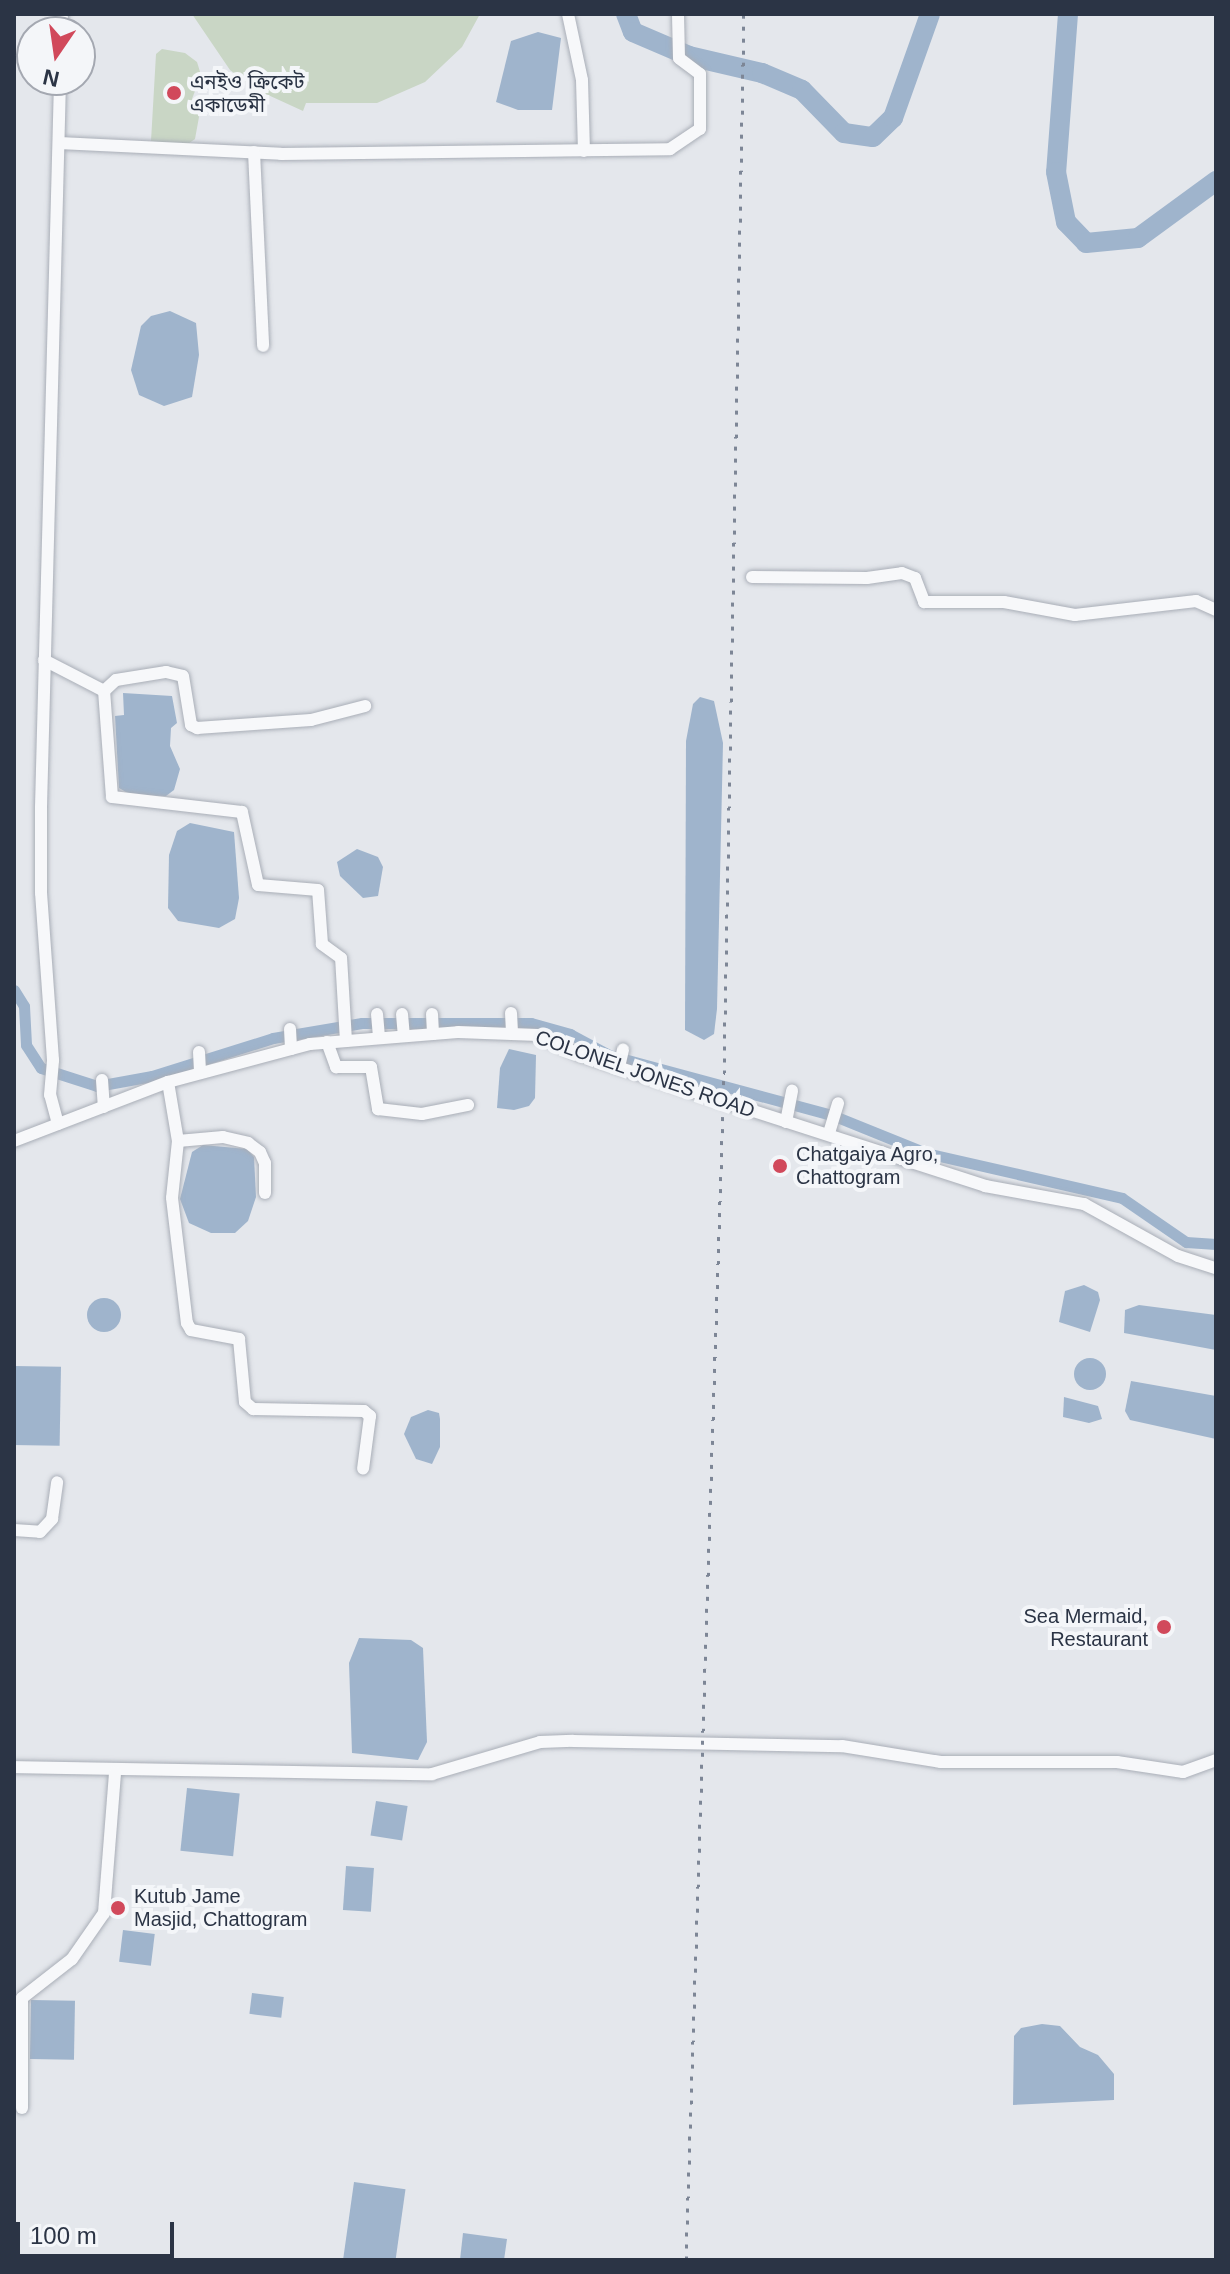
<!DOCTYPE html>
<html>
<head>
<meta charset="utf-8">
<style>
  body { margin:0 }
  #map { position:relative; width:1230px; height:2274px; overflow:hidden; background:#e4e7ec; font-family:Helvetica,"Noto Sans Bengali",sans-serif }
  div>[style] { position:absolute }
  .green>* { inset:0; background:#c9d6c5 }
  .water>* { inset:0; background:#9fb4cc; transform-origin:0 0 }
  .round { border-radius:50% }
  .canal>* { height:11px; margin:-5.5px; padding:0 5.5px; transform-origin:5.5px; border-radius:5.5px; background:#9fb4cc }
  .river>* { height:20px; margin:-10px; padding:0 10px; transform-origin:10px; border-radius:10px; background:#9fb4cc }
  .roads { filter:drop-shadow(0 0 2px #a9aeb7) drop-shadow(0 0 2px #a9aeb7) }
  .street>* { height:12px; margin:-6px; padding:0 6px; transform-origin:6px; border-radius:6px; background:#f7f8fa }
  .rail>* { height:3px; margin-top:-1.5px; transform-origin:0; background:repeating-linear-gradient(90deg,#7d8696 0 4px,transparent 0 12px) }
  .dots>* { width:22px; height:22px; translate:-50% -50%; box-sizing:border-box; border:4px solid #f4f6f9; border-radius:50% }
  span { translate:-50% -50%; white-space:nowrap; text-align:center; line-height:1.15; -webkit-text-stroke:8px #f4f6f9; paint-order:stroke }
  .poi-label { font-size:20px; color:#2b3445 }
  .left { translate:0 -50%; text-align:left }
  .right { translate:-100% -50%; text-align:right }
  .street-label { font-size:20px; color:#2b3445 }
  .frame { position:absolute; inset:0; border:16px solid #2b3445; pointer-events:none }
  .north { position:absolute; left:16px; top:16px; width:80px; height:80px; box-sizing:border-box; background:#f4f6f9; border:2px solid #a4a8b1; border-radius:50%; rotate:193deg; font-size:22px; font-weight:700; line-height:32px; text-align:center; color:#2b3445 }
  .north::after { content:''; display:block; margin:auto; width:28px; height:36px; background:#d1495b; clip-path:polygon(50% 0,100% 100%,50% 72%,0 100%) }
  .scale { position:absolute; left:16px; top:2222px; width:158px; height:36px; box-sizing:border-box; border:4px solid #2b3445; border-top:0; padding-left:10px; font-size:24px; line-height:28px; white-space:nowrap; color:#2b3445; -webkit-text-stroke:6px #f4f6f9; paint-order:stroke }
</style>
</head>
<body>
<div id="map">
  <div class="green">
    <i style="clip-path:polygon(192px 14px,480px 14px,462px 47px,425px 82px,377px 103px,306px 103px,303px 111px,255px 89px,230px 70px)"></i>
    <i style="clip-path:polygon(162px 49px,185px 53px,197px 62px,201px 75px,192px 99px,199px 117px,195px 139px,185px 146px,151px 141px,156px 54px)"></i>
  </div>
  <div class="water">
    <i style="clip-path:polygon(538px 32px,561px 38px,552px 110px,518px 110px,496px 102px,511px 41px)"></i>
    <i style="clip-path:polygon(170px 311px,196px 323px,199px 355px,192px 397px,164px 406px,139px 395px,131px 370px,141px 326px,151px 316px)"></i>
    <i style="clip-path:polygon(123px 693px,172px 696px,177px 723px,171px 728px,170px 746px,180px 769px,174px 790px,166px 796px,131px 795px,119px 788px,115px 716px,124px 715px)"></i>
    <i style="clip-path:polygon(700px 697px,714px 701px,723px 743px,717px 1009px,714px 1034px,704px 1040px,685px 1030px,686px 741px,693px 704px)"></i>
    <i style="clip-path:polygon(190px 823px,234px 832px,239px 898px,235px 919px,219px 928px,178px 921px,168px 908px,169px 855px,177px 831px)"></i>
    <i style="clip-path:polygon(357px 849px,378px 857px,383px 867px,378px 896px,363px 898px,340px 876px,337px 862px)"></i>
    <i style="clip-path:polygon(509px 1049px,536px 1055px,535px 1098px,529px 1106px,514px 1110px,497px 1108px,500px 1068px)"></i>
    <i style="clip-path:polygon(203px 1145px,247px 1149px,254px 1157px,256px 1197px,248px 1221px,235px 1233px,211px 1233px,189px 1223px,180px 1199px,192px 1152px)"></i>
    <i style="clip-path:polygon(1084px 1285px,1098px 1292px,1100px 1300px,1090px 1332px,1059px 1322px,1065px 1291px)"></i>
    <i class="round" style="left:87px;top:1298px;width:34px;height:34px"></i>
    <i style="clip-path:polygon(1139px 1305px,1216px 1315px,1216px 1350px,1124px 1333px,1125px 1310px)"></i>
    <i class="round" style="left:1074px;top:1358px;width:32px;height:32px"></i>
    <i style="left:14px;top:1366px;width:47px;height:79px;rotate:1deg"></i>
    <i style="clip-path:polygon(1131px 1381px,1216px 1396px,1216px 1439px,1130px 1420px,1125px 1411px)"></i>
    <i style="clip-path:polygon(1064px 1397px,1098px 1406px,1102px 1419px,1089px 1423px,1063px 1417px)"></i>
    <i style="clip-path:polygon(428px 1410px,439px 1413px,440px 1419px,440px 1447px,432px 1464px,416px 1459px,404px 1434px,411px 1417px)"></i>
    <i style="clip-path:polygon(359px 1638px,411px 1640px,423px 1648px,427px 1742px,418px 1760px,352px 1753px,349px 1663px)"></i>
    <i style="left:187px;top:1788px;width:53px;height:63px;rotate:6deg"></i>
    <i style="left:376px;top:1801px;width:32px;height:35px;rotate:9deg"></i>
    <i style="left:346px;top:1866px;width:28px;height:44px;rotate:4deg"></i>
    <i style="left:123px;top:1930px;width:32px;height:32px;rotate:7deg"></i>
    <i style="left:252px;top:1993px;width:32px;height:21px;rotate:7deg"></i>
    <i style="left:31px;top:2000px;width:44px;height:59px;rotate:1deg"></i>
    <i style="clip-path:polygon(1042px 2024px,1060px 2026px,1080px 2047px,1098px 2055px,1114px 2074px,1114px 2100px,1013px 2105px,1014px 2036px,1021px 2028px)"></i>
    <i style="left:354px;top:2182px;width:52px;height:79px;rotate:8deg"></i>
    <i style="clip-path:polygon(463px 2233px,507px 2239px,504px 2260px,460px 2260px)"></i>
  </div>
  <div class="canal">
    <i style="left:14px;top:990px;width:19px;rotate:58deg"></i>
    <i style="left:24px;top:1006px;width:39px;rotate:87deg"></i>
    <i style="left:26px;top:1045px;width:27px;rotate:57deg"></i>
    <i style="left:41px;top:1068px;width:59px;rotate:17.8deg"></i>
    <i style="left:97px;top:1086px;width:56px;rotate:-10.3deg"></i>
    <i style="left:152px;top:1076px;width:127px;rotate:-17.4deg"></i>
    <i style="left:273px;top:1038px;width:90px;rotate:-9.6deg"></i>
    <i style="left:362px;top:1023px;width:169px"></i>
    <i style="left:531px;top:1023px;width:41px;rotate:15.8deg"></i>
    <i style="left:570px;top:1034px;width:44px;rotate:28.3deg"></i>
    <i style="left:609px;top:1055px;width:231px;rotate:15.1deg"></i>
    <i style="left:832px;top:1115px;width:101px;rotate:22deg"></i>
    <i style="left:926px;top:1153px;width:201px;rotate:12.9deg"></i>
    <i style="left:1122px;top:1198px;width:78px;rotate:34.5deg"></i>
    <i style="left:1186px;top:1242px;width:30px;rotate:4deg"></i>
  </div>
  <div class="river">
    <i style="left:626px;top:14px;width:19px;rotate:69deg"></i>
    <i style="left:633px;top:32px;width:61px;rotate:23.2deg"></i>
    <i style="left:689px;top:56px;width:75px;rotate:13.1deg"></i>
    <i style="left:762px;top:73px;width:43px;rotate:23deg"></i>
    <i style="left:802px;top:90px;width:60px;rotate:45.7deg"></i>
    <i style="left:844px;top:133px;width:29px;rotate:8deg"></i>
    <i style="left:873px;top:137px;width:28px;rotate:-44deg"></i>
    <i style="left:893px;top:118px;width:110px;rotate:-70.4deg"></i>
    <i style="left:1068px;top:14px;width:158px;rotate:94.3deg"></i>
    <i style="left:1056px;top:172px;width:51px;rotate:78.7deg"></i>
    <i style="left:1066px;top:222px;width:29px;rotate:46deg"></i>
    <i style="left:1086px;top:243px;width:52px;rotate:-5.5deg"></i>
    <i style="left:1138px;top:238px;width:97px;rotate:-36.2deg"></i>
  </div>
  <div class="roads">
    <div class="street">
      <i style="left:568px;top:14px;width:67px;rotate:78deg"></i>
      <i style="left:582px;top:80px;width:71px;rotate:88.4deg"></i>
      <i style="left:61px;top:32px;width:18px;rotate:-87deg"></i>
      <i style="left:59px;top:143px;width:222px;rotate:2.8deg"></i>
      <i style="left:281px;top:154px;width:389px;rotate:-0.7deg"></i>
      <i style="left:670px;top:149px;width:36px;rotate:-34deg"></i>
      <i style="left:700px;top:129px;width:55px;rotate:-90deg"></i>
      <i style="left:700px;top:74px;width:26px;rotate:-143deg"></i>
      <i style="left:679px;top:58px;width:44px;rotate:-91.3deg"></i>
      <i style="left:254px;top:152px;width:194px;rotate:87.3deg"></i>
      <i style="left:752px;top:577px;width:115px;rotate:0.5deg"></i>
      <i style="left:867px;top:578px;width:35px;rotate:-8deg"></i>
      <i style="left:902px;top:573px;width:14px;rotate:21deg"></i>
      <i style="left:915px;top:578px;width:26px;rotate:69deg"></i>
      <i style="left:924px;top:602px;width:80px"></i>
      <i style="left:1004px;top:602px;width:72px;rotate:10.4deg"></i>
      <i style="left:1075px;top:615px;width:122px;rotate:-6.6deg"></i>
      <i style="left:1196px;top:601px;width:22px;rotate:24deg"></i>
      <i style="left:44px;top:660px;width:68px;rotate:27.3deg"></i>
      <i style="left:511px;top:1013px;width:21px;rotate:87deg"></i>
      <i style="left:377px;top:1014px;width:24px;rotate:85deg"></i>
      <i style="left:402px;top:1014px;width:22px;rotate:85deg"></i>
      <i style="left:432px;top:1014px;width:20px;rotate:87deg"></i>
      <i style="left:290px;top:1029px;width:20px;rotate:87deg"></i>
      <i style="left:346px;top:1041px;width:83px;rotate:-93.4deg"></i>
      <i style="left:341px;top:958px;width:24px;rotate:-144deg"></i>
      <i style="left:322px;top:944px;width:54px;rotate:-94.2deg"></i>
      <i style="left:318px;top:890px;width:60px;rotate:-175.2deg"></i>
      <i style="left:258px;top:885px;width:75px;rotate:-102.4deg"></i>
      <i style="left:242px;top:812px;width:131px;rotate:-173.4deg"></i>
      <i style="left:112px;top:797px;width:106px;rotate:-94.3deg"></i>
      <i style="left:104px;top:691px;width:16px;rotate:-43deg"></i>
      <i style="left:116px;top:680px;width:51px;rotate:-9.1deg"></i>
      <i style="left:166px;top:672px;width:17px;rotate:13deg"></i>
      <i style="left:183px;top:676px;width:50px;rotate:80.7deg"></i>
      <i style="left:191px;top:725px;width:7px;rotate:27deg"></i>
      <i style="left:197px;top:728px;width:114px;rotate:-4deg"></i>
      <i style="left:311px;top:720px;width:56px;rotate:-14.5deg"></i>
      <i style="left:327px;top:1042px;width:27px;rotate:70deg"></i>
      <i style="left:336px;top:1067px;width:35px"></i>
      <i style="left:371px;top:1067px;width:43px;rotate:80.5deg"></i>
      <i style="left:378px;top:1109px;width:44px;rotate:6.5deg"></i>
      <i style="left:422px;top:1114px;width:47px;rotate:-11.1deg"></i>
      <i style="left:199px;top:1052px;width:21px;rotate:87deg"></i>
      <i style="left:619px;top:1067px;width:18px;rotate:-77deg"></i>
      <i style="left:102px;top:1080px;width:27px;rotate:86deg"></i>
      <i style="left:168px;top:1082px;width:60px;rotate:80.4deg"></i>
      <i style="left:178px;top:1141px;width:57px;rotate:96deg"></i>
      <i style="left:172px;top:1198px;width:126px;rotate:83.2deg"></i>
      <i style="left:187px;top:1323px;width:8px;rotate:60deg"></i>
      <i style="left:191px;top:1330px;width:49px;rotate:10.6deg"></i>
      <i style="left:239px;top:1339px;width:63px;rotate:84.6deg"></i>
      <i style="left:245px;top:1402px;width:11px;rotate:41deg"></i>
      <i style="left:253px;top:1409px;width:111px;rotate:1deg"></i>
      <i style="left:364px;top:1411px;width:8px;rotate:40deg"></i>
      <i style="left:370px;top:1416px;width:53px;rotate:97.5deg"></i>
      <i style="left:786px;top:1122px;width:32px;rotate:-79deg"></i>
      <i style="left:58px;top:1124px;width:30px;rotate:-105deg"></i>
      <i style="left:50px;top:1095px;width:35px;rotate:-85deg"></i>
      <i style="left:53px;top:1060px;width:167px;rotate:-94.1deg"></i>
      <i style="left:41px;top:893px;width:86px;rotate:-90deg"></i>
      <i style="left:41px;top:807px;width:727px;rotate:-88.5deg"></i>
      <i style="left:829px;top:1133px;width:31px;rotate:-73deg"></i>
      <i style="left:14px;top:1141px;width:165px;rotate:-21deg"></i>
      <i style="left:168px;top:1082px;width:147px;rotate:-15deg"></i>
      <i style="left:310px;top:1044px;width:148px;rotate:-4.6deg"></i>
      <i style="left:458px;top:1032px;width:80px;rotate:2.1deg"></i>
      <i style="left:538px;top:1035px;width:47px;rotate:25.5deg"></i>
      <i style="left:580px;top:1055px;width:426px;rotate:17.9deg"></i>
      <i style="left:985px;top:1186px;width:101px;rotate:10.3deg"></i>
      <i style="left:1084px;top:1204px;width:107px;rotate:29deg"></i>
      <i style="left:1178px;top:1256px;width:40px;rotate:18deg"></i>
      <i style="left:178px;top:1141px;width:45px;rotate:-5.1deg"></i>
      <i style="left:223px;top:1137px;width:26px;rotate:13deg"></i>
      <i style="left:248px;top:1143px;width:15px;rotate:37deg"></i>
      <i style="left:260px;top:1152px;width:12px;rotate:66deg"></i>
      <i style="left:265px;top:1163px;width:30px;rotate:90deg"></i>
      <i style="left:14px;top:1530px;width:26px;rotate:4deg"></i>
      <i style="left:40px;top:1532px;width:18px;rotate:-47deg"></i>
      <i style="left:52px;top:1519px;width:37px;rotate:-82deg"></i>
      <i style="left:14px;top:1767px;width:418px;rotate:1deg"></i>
      <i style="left:432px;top:1774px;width:113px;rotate:-16.5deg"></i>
      <i style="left:540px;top:1742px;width:33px;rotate:-2deg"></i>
      <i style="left:573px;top:1741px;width:269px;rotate:1.1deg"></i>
      <i style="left:842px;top:1746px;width:100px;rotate:9.2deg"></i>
      <i style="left:941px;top:1762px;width:176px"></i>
      <i style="left:1117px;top:1762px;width:67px;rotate:8.6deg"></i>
      <i style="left:1183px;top:1772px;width:35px;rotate:-20deg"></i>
      <i style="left:22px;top:2108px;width:110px;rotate:-90deg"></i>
      <i style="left:22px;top:1998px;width:63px;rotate:-38deg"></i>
      <i style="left:72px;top:1959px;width:56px;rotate:-55.2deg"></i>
      <i style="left:104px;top:1913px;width:141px;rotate:-85.5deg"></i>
    </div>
  </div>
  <div class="rail">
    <i style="left:686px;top:2260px;width:1187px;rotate:-88.16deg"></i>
    <i style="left:724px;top:1074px;width:1060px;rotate:-88.92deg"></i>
  </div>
  <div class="dots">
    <i style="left:174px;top:93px;background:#d1495b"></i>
    <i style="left:780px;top:1166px;background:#d1495b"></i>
    <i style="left:1164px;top:1627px;background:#d1495b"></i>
    <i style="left:118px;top:1908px;background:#d1495b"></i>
  </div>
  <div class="poi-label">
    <span class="left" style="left:190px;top:94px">এনইও ক্রিকেট<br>একাডেমী</span>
    <span class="left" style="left:796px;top:1166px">Chatgaiya Agro,<br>Chattogram</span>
    <span class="right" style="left:1148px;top:1628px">Sea Mermaid,<br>Restaurant</span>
    <span class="left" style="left:134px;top:1908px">Kutub Jame<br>Masjid, Chattogram</span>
  </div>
  <div class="street-label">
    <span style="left:645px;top:1074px;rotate:19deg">COLONEL JONES ROAD</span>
  </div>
  <div class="frame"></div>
  <div class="north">N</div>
  <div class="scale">100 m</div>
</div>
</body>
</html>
